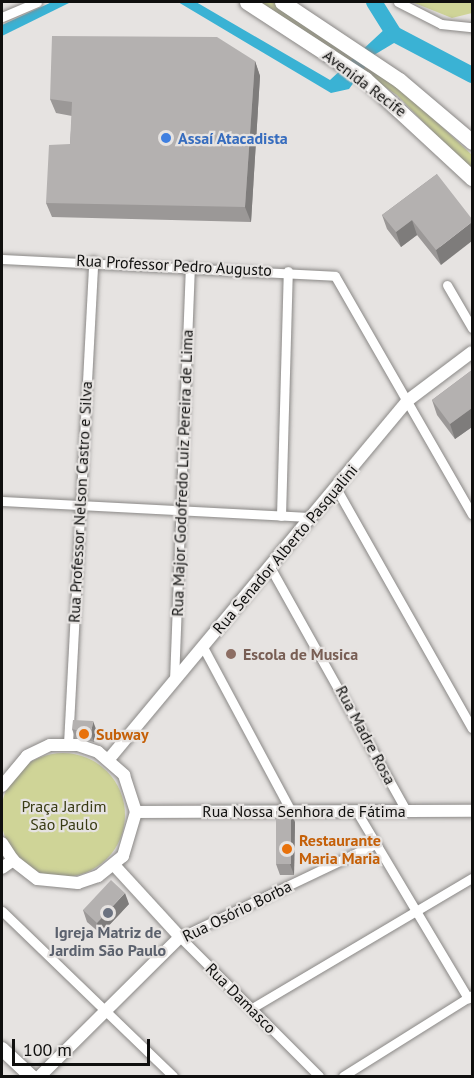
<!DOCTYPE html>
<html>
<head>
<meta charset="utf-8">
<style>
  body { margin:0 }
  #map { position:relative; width:474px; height:1078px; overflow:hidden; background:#e6e3e1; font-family:"PT Sans",sans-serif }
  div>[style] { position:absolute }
  .green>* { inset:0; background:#cfd497 }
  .round { border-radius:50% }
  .water>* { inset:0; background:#3ab2d4 }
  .river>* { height:16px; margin:-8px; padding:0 8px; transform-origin:8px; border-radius:8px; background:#3ab2d4 }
  .roads { filter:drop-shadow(0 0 2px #8a8886) drop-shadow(0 0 2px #8a8886) }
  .minor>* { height:9px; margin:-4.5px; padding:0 4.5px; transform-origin:4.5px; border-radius:4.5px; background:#fff }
  .tertiary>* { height:12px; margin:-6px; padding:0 6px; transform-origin:6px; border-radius:6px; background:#fff }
  .secondary>* { height:14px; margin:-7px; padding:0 7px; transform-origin:7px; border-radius:7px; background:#fff }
  .primary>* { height:15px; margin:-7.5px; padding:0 7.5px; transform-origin:7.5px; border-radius:7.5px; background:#fff }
  .wall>* { inset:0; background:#9b9897 }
  .shaded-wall>* { inset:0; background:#7e7c7b }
  .building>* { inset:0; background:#b4b1b0; transform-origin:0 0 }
  .dots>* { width:16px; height:16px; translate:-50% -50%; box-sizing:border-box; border:3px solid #e6e3e1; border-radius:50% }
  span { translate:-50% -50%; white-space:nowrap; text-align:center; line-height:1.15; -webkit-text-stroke:4.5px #e6e3e1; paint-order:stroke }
  .street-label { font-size:16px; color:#0f0f0e }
  .shop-label { font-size:16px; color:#366cbe; font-weight:700 }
  .left { translate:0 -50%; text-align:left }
  .education-label { font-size:16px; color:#785e54; font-weight:700 }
  .food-label { font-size:16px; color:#c56008; font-weight:700 }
  .park-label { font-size:16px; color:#393b14 }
  .worship-label { font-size:16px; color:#5b616d; font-weight:700 }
  .frame { position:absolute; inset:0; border:3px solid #0f0f0e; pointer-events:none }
  .scale { position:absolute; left:12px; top:1039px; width:138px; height:27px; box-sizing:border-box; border:3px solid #0f0f0e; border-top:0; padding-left:8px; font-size:18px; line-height:21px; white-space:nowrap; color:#0f0f0e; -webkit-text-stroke:4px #e6e3e1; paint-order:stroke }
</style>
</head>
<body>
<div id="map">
  <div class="green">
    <i style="clip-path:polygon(257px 2px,274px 2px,392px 80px,472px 155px,472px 172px,397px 95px)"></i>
    <i style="clip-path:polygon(412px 2px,472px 2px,472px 13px,452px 18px)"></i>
    <i class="round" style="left:1px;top:753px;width:124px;height:124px"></i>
  </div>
  <div class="water">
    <i style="clip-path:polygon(52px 2px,71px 2px,2px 36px,2px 25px)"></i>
    <i style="clip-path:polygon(178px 2px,196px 2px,330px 80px,387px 27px,399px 40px,374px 55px,349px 89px,331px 93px)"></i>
  </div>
  <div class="river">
    <i style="left:374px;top:2px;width:38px;rotate:58deg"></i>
    <i style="left:394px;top:34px;width:88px;rotate:27.7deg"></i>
  </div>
  <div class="roads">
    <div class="minor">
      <i style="left:398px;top:2px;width:48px;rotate:27.1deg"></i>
      <i style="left:441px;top:24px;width:31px;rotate:6deg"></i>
      <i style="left:2px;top:17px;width:38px;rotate:-23deg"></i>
      <i style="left:2px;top:259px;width:333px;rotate:2.9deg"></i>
      <i style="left:335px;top:276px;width:275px;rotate:60.1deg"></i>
      <i style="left:447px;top:285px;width:50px;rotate:59.8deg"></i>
      <i style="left:336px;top:488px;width:276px;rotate:60.5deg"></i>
      <i style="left:2px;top:501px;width:308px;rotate:3deg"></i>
      <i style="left:281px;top:516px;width:245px;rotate:-88.4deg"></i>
      <i style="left:270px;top:567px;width:278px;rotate:60.8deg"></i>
      <i style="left:203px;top:647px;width:186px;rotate:61.8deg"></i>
      <i style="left:174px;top:681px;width:415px;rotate:-87.8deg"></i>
      <i style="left:68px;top:744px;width:484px;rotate:-87deg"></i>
      <i style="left:357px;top:812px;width:217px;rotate:59.2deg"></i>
      <i style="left:2px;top:911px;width:238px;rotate:44deg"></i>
      <i style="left:252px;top:1008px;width:256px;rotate:-30.6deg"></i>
      <i style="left:319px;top:1076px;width:197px;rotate:-135deg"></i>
      <i style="left:180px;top:937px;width:216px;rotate:-25.5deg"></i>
      <i style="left:343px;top:1076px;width:152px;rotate:-32.1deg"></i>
    </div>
    <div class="tertiary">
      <i style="left:109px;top:759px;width:466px;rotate:-50.2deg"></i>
      <i style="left:407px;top:401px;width:81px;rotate:-37deg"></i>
      <i style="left:2px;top:786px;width:39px;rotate:-50deg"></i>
      <i style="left:27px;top:756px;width:25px;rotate:-26deg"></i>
      <i style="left:50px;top:745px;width:28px"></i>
      <i style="left:78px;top:745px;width:21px;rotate:19deg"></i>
      <i style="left:98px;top:752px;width:35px;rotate:41deg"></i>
      <i style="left:124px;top:775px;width:39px;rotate:72deg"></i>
      <i style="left:136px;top:812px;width:46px;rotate:106.5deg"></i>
      <i style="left:123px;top:856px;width:32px;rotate:141deg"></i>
      <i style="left:98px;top:876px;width:21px;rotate:161deg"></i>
      <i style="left:78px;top:883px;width:41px;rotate:-174.4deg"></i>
      <i style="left:37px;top:879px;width:31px;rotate:-142deg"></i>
      <i style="left:13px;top:860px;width:20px;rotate:-123deg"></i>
      <i style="left:136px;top:812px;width:336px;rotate:-0.2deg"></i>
      <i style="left:2px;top:868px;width:14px;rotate:-36deg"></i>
      <i style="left:40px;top:1076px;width:197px;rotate:-44.8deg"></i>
      <i style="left:180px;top:937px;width:96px;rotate:-132.5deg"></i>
    </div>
    <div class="secondary">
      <i style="left:2px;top:1049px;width:40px;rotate:43deg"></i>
    </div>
    <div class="primary">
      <i style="left:247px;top:2px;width:141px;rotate:33.1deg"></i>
      <i style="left:365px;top:79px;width:146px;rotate:42.8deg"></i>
      <i style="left:282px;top:2px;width:141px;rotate:33.7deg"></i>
      <i style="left:399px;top:80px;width:96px;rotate:40.3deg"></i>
    </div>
  </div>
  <div class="wall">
    <i style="clip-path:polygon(255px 61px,260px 76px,251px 222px,52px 217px,46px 203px,70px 144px,72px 116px,56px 113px,50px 99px)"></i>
    <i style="clip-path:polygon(437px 174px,441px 265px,417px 235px,401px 247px,387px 229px,382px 215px)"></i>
    <i style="clip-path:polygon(472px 370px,472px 427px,455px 439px,437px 415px,432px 400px)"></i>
    <i style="clip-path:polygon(72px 729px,96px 729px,94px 742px,75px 737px)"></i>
    <i style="clip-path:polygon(295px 822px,294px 875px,280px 875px,276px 864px)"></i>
    <i style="clip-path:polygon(129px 904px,101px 934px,87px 922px,83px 910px)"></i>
  </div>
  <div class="shaded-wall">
    <i style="clip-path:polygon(255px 61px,260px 76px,251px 222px,245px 207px)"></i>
    <i style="clip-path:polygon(412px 220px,417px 235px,401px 247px,396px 232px)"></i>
    <i style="clip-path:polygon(472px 222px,472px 241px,441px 265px,436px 250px)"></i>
    <i style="clip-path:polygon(472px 408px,472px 427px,455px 439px,450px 424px)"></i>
    <i style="clip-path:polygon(93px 721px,96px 729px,94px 742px,91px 734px)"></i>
    <i style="clip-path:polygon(291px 811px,295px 822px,294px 875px,290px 864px)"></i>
    <i style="clip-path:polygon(125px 893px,129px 904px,101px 934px,97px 923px)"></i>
  </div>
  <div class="building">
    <i style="clip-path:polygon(52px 36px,217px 37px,255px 61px,245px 207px,46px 203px,49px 145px,70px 144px,72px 102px,50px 99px)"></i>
    <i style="clip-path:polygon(437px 174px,472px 219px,472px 222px,436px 250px,412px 220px,396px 232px,382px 215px)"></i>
    <i style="clip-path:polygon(472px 370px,472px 408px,450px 424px,432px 400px)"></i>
    <i style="clip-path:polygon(73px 720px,93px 721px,91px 734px,72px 729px)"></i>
    <i style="left:276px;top:811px;width:15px;height:53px"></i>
    <i style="left:111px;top:880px;width:19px;height:41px;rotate:43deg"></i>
  </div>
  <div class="dots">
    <i style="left:166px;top:138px;background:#3f7fe0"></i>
    <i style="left:231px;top:654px;background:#8d6e63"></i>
    <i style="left:84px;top:734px;background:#e8710a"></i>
    <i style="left:287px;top:849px;background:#e8710a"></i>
    <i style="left:108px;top:913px;background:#6b7280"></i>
  </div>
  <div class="street-label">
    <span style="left:365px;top:83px;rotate:37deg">Avenida Recife</span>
    <span style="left:174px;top:265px;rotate:3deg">Rua Professor Pedro Augusto</span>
    <span style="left:182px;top:473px;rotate:-88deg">Rua Major Godofredo Luiz Pereira de Lima</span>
    <span style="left:80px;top:502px;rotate:-87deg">Rua Professor Nelson Castro e Silva</span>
    <span style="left:285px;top:549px;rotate:-50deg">Rua Senador Alberto Pasqualini</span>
    <span style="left:366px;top:735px;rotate:62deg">Rua Madre Rosa</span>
    <span style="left:304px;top:811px">Rua Nossa Senhora de Fátima</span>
    <span style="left:237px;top:911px;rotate:-26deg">Rua Osório Borba</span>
    <span style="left:241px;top:998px;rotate:45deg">Rua Damasco</span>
  </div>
  <div class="shop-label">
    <span class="left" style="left:178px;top:138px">Assaí Atacadista</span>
  </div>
  <div class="education-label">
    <span class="left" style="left:243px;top:654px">Escola de Musica</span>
  </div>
  <div class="food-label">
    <span class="left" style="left:96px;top:734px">Subway</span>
    <span class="left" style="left:299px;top:849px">Restaurante<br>Maria Maria</span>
  </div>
  <div class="park-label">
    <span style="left:64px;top:815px">Praça Jardim<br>São Paulo</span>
  </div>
  <div class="worship-label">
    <span style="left:108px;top:941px">Igreja Matriz de<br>Jardim São Paulo</span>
  </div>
  <div class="frame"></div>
  <div class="scale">100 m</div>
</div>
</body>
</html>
